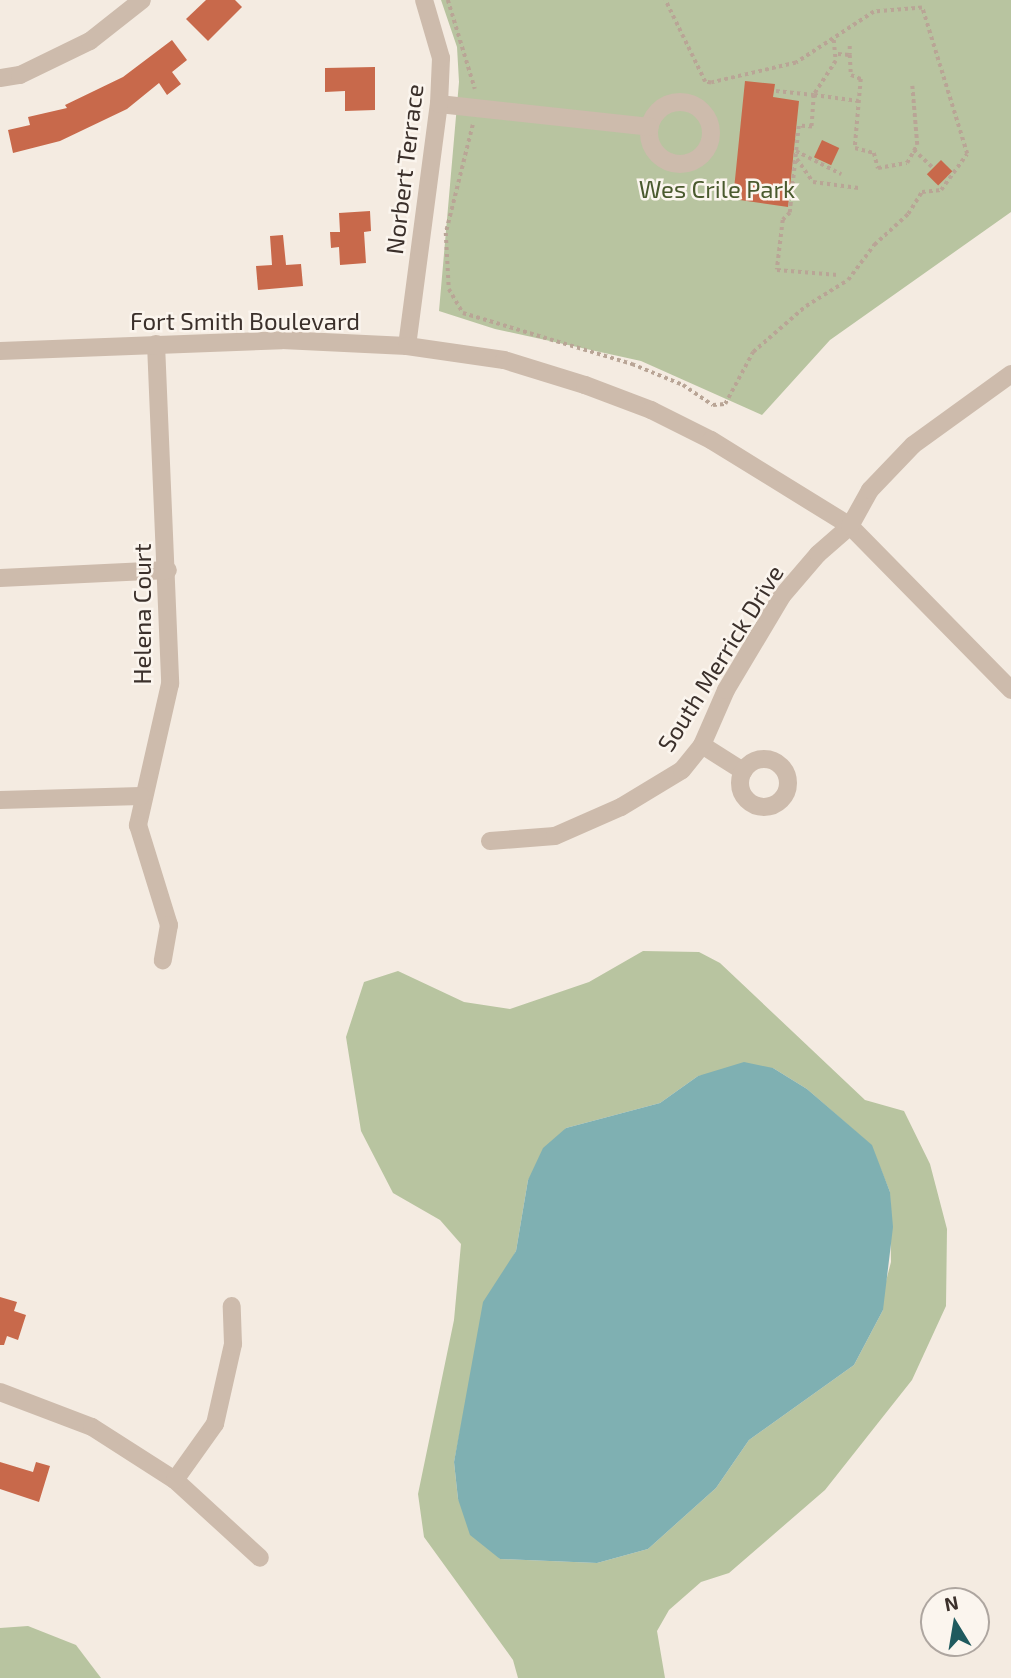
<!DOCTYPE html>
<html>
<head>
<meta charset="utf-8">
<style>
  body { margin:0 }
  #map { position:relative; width:1011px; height:1678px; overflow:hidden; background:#f4ebe1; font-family:"Exo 2",sans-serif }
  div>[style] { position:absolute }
  .green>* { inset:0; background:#b8c4a0 }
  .water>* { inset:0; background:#7fb0b2 }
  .building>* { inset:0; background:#c8694b; transform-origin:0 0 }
  .path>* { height:3.5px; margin-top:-1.75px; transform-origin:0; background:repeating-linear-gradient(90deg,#b9a596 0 3.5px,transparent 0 7px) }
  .minor>* { height:18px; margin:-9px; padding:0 9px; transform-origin:9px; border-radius:9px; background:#cdbbac }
  .minor>.ring { margin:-9px; padding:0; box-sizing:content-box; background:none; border:18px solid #cdbbac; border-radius:50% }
  span { translate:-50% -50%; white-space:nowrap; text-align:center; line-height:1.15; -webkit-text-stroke:5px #fbf5ee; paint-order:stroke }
  .street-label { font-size:24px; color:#3b302b }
  .park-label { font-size:24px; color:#4a5a2e }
  .north { position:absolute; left:920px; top:1587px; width:70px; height:70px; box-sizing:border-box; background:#fbf5ee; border:2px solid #aea6a0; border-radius:50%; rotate:349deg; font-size:19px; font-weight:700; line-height:28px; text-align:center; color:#3b302b }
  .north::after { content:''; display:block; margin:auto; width:24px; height:32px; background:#1f5a5e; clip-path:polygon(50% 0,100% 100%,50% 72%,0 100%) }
</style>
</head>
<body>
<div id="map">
  <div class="green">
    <i style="clip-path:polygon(441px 0,1011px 0,1011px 212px,830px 340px,762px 415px,641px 361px,495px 329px,439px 311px,459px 82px,457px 47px)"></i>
    <i style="clip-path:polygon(evenodd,643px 951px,699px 952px,720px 963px,865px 1100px,904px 1111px,930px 1164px,947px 1229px,946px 1306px,912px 1380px,825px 1490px,729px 1573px,701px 1582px,669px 1610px,657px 1631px,665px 1678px,518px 1678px,513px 1660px,424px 1537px,418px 1494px,454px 1320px,461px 1244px,440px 1220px,393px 1193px,361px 1131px,346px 1037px,364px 982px,398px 971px,464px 1002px,510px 1009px,589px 982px,643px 951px,773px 1068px,807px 1089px,871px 1145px,890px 1192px,891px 1262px,881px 1300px,883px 1310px,854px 1365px,749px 1440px,716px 1488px,648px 1549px,597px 1563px,500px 1559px,458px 1499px,454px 1462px,476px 1352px,503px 1275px,516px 1251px,528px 1180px,566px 1128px,660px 1103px,698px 1076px,773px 1068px)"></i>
    <i style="clip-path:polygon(28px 1626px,76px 1645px,101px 1678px,0 1678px,0 1628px)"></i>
  </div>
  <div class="water">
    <i style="clip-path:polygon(744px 1062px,773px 1068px,807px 1089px,872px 1145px,890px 1192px,893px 1227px,883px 1310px,854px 1365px,749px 1440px,716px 1488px,648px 1549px,597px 1563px,500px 1559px,470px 1535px,458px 1499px,454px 1462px,483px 1302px,516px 1251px,528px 1180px,543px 1148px,566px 1128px,660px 1103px,698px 1076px)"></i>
  </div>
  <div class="building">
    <i style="clip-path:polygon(206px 0,235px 0,242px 7px,208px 41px,186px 19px)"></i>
    <i style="clip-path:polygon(172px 40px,187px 60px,172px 72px,181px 84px,167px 95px,159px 83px,127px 109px,60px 141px,13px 153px,8px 130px,30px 125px,28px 117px,67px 108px,65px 105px,123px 77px)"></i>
    <i style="clip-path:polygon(375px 67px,375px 110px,345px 111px,345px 91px,325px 92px,325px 68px)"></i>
    <i style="clip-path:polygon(745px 81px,775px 84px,773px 97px,799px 101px,788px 207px,733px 199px)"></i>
    <i style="left:822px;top:140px;width:19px;height:19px;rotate:25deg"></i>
    <i style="left:941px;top:160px;width:16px;height:20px;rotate:45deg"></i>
    <i style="clip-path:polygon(370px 211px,371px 231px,364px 232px,366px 263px,340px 265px,339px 247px,331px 248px,330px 232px,340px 232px,339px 213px)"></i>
    <i style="clip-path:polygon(283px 235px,286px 265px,301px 264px,303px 286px,258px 290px,256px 266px,272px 265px,270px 236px)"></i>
    <i style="clip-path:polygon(0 1297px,17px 1302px,14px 1311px,26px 1315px,18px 1340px,7px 1336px,4px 1345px,0 1345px)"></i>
    <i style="clip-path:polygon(0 1462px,33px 1472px,36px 1462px,50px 1466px,39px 1502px,0 1489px)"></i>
  </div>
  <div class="path">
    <i style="left:448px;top:0;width:93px;rotate:73.1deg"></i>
    <i style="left:834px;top:40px;width:21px;rotate:85deg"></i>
    <i style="left:836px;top:61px;width:40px;rotate:122.9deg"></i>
    <i style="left:814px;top:95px;width:45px;rotate:7.6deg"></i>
    <i style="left:850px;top:46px;width:9px;rotate:90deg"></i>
    <i style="left:838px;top:54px;width:12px;rotate:5deg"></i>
    <i style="left:850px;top:55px;width:20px;rotate:87deg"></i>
    <i style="left:851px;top:75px;width:11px;rotate:22deg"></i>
    <i style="left:861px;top:79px;width:69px;rotate:95deg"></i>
    <i style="left:855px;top:148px;width:20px;rotate:15deg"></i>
    <i style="left:874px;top:153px;width:16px;rotate:75deg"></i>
    <i style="left:878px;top:168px;width:29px;rotate:-10deg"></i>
    <i style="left:907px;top:163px;width:21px;rotate:-61deg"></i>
    <i style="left:917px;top:145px;width:59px;rotate:-94.8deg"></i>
    <i style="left:776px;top:91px;width:38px;rotate:6deg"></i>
    <i style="left:814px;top:95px;width:32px;rotate:94deg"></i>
    <i style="left:812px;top:127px;width:13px;rotate:-176deg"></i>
    <i style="left:799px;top:126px;width:87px;rotate:95.9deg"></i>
    <i style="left:790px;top:213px;width:10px;rotate:135deg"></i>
    <i style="left:783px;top:220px;width:50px;rotate:96.8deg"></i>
    <i style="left:777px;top:270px;width:61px;rotate:4.7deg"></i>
    <i style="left:473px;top:125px;width:111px;rotate:104deg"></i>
    <i style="left:446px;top:233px;width:56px;rotate:86.9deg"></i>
    <i style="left:449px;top:289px;width:28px;rotate:60deg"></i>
    <i style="left:463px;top:313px;width:177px;rotate:16.8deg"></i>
    <i style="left:632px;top:364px;width:55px;rotate:22.4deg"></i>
    <i style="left:683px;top:385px;width:36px;rotate:34deg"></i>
    <i style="left:713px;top:405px;width:12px;rotate:-5deg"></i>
    <i style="left:725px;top:404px;width:59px;rotate:-61.7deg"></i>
    <i style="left:753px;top:352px;width:70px;rotate:-41deg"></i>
    <i style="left:806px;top:306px;width:49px;rotate:-31.8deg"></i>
    <i style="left:848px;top:280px;width:44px;rotate:-53.4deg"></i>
    <i style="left:874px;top:245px;width:46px;rotate:-42.4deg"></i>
    <i style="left:908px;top:214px;width:26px;rotate:-58deg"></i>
    <i style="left:922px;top:192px;width:19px;rotate:-6deg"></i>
    <i style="left:941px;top:190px;width:44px;rotate:-54.2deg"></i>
    <i style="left:967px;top:154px;width:153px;rotate:-107.1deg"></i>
    <i style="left:922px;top:8px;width:48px;rotate:175.2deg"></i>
    <i style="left:874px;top:12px;width:93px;rotate:146.8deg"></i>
    <i style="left:796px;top:63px;width:87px;rotate:166.8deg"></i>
    <i style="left:711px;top:83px;width:6px;rotate:-171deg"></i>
    <i style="left:705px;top:82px;width:91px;rotate:-116deg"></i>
    <i style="left:914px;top:150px;width:25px;rotate:43deg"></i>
    <i style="left:796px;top:151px;width:51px;rotate:27.1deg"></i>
    <i style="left:797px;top:159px;width:28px;rotate:55deg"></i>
    <i style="left:813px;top:182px;width:46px;rotate:7.4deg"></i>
  </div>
  <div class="minor">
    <i style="left:0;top:78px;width:20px;rotate:-9deg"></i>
    <i style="left:20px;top:75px;width:78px;rotate:-25.9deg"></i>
    <i style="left:90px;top:41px;width:66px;rotate:-38.3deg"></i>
    <i class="ring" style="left:649px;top:102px;width:44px;height:44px"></i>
    <i style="left:439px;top:104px;width:212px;rotate:6.2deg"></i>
    <i style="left:156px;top:344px;width:340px;rotate:87.6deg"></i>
    <i style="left:170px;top:684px;width:145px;rotate:102.8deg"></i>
    <i style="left:138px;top:825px;width:105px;rotate:72.8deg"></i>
    <i style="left:169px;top:925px;width:36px;rotate:100deg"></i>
    <i style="left:407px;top:346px;width:244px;rotate:-82.5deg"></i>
    <i style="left:439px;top:104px;width:46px;rotate:-87.5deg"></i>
    <i style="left:441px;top:58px;width:60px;rotate:-106.3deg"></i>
    <i style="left:0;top:351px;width:282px;rotate:-2.2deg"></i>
    <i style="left:282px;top:340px;width:125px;rotate:2.7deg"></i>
    <i style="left:407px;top:346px;width:98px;rotate:8.2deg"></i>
    <i style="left:504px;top:360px;width:85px;rotate:17.2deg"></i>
    <i style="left:585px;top:385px;width:71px;rotate:20.7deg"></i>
    <i style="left:651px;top:410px;width:67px;rotate:26.6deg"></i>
    <i style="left:711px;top:440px;width:163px;rotate:31.7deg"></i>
    <i style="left:850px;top:526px;width:230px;rotate:45.5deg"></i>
    <i style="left:0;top:578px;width:168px;rotate:-2.7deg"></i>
    <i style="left:702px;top:745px;width:49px;rotate:32.4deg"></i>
    <i class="ring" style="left:740px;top:759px;width:30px;height:30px"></i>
    <i style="left:0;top:800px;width:141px;rotate:-1.6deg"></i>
    <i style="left:490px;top:841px;width:65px;rotate:-4.4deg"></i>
    <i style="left:555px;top:836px;width:72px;rotate:-23.7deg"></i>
    <i style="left:621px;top:807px;width:71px;rotate:-31.2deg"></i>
    <i style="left:682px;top:770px;width:32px;rotate:-51deg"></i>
    <i style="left:702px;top:745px;width:60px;rotate:-66.4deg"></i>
    <i style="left:726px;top:690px;width:109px;rotate:-59.2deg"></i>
    <i style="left:782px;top:596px;width:55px;rotate:-49.4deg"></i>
    <i style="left:818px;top:554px;width:43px;rotate:-41.2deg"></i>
    <i style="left:850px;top:526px;width:41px;rotate:-60.9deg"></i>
    <i style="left:870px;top:490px;width:62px;rotate:-46.3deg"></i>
    <i style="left:913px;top:445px;width:121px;rotate:-35.9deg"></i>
    <i style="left:0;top:1392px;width:98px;rotate:20.8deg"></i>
    <i style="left:92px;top:1427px;width:98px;rotate:32.6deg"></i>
    <i style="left:175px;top:1480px;width:115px;rotate:42.5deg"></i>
    <i style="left:175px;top:1480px;width:69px;rotate:-54.5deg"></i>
    <i style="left:215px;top:1424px;width:82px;rotate:-77.3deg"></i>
    <i style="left:233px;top:1344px;width:38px;rotate:-92deg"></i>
  </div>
  <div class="street-label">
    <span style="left:404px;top:169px;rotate:-83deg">Norbert Terrace</span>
    <span style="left:245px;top:321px">Fort Smith Boulevard</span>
    <span style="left:142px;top:614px;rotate:-90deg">Helena Court</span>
    <span style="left:720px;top:658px;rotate:-58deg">South Merrick Drive</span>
  </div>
  <div class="park-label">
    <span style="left:717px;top:189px">Wes Crile Park</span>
  </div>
  <div class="north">N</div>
</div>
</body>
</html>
